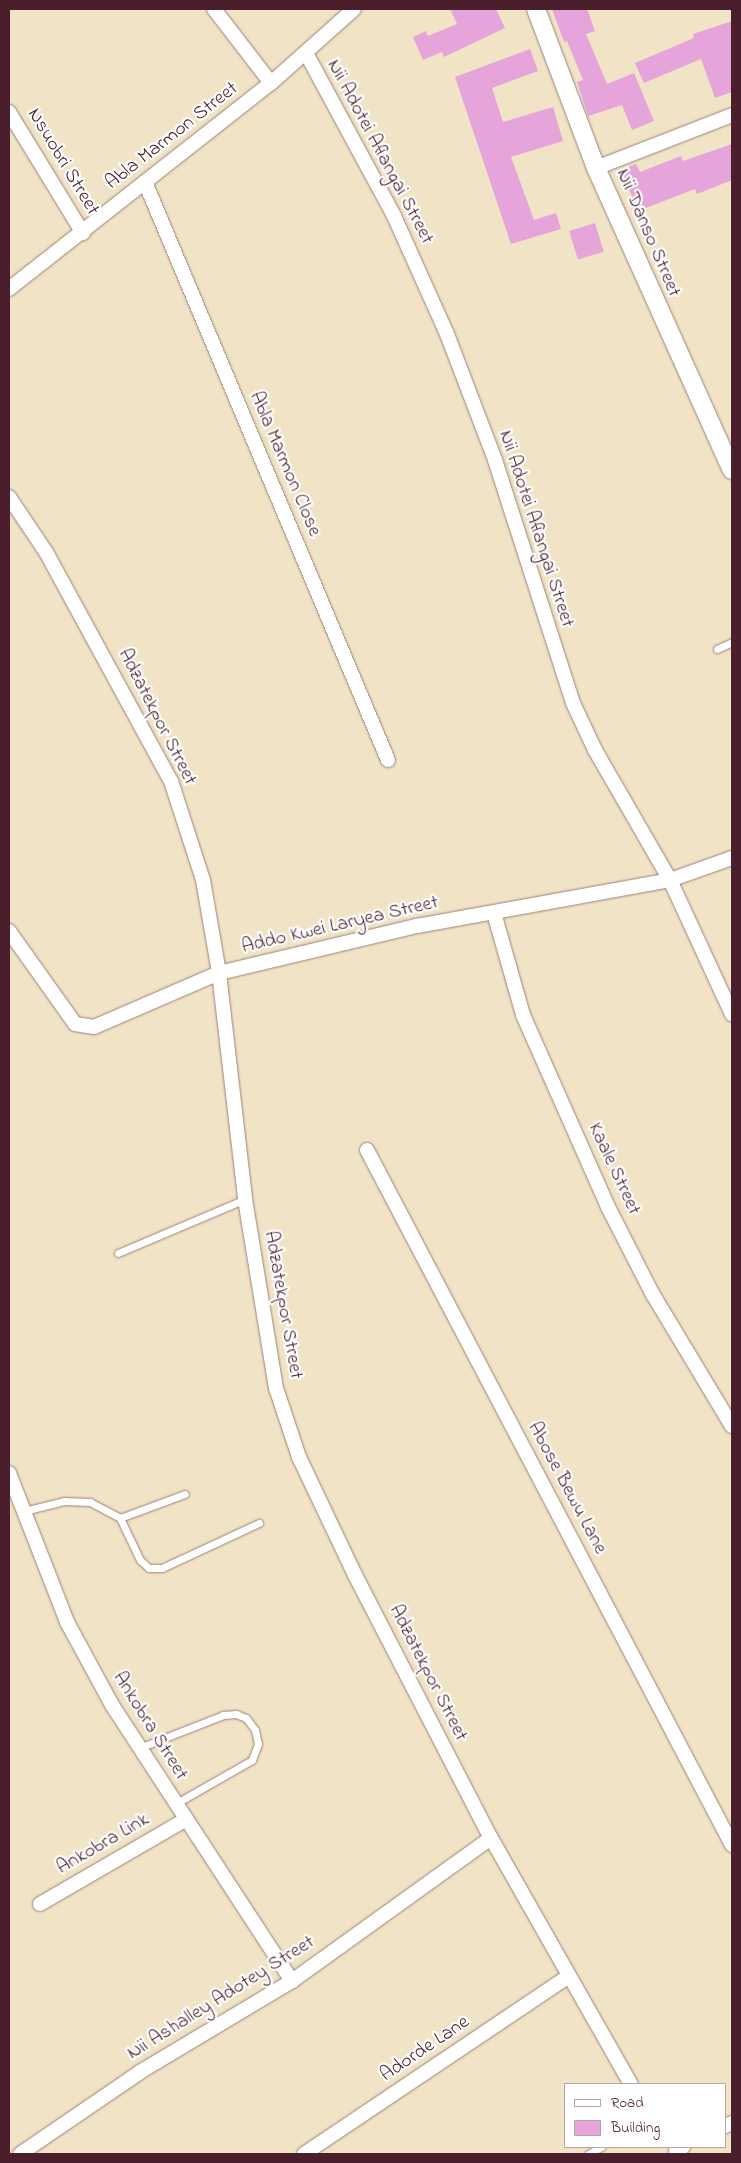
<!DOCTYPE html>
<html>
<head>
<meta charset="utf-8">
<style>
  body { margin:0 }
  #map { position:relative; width:741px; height:2163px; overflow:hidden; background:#f0e3c6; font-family:"Indie Flower",sans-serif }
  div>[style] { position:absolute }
  .building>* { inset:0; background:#e6a5da; transform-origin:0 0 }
  .roads { filter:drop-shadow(0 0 1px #9d8178) drop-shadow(0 0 1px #9d8178) }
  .service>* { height:7px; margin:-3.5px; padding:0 3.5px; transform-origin:3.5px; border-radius:3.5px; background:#fff }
  .minor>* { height:14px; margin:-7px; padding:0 7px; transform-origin:7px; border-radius:7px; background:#fff }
  .tertiary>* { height:18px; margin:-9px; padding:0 9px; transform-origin:9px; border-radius:9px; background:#fff }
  span { translate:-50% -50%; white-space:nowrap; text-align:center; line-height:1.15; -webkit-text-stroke:4.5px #fff; paint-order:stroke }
  .street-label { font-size:20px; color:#4a1f2b }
  .frame { position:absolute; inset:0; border:10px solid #4a1f2b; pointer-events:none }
  .legend { position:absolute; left:564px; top:2083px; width:162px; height:65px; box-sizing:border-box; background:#fff; border:1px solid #b7a5aa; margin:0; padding:6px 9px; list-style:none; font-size:15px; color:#4a1f2b }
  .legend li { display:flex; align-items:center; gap:10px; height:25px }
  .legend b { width:25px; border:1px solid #b7a5aa }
</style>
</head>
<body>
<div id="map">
  <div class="building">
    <i style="clip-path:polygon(450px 9px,496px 9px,505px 28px,444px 57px,442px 52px,423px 60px,413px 37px,426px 31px,428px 36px,457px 24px)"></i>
    <i style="clip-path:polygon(552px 9px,587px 9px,595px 31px,586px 34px,607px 84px,634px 73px,654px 121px,632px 130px,622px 105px,588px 116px,577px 82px,583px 80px,567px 41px,564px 42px)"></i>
    <i style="clip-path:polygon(732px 21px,732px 92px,715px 98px,701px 59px,644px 83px,635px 63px,694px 38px,693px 34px)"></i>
    <i style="clip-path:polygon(530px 49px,538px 71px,492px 88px,503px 122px,553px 107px,563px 141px,511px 157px,534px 220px,556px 213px,561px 229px,511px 244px,455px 77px)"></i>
    <i style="clip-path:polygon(732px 144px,732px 180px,697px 194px,695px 189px,638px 211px,621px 169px,636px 164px,640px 172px,681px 156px,683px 161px)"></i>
    <i style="left:595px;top:223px;width:30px;height:27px;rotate:73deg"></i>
  </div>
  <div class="roads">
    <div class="service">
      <i style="left:717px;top:649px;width:17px;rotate:-25deg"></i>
      <i style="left:118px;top:1253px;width:138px;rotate:-23deg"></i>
      <i style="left:24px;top:1511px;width:41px;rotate:-14deg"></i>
      <i style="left:64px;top:1501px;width:26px;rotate:2deg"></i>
      <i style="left:90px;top:1502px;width:34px;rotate:28deg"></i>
      <i style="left:120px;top:1518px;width:69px;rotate:-20.3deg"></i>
      <i style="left:120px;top:1518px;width:47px;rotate:64.5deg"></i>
      <i style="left:140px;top:1560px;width:12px;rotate:42deg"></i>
      <i style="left:149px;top:1568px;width:13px"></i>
      <i style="left:162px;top:1568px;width:107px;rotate:-24.9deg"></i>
      <i style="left:139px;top:1748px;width:90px;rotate:-21.4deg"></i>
      <i style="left:223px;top:1715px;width:13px;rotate:-4deg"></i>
      <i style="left:236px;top:1714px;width:11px;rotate:22deg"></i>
      <i style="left:246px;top:1718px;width:15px;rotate:53deg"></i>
      <i style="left:255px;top:1730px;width:14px;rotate:78deg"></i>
      <i style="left:258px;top:1744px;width:17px;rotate:111deg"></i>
      <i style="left:252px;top:1760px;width:89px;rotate:150.3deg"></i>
      <i style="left:588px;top:2154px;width:15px;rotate:-28deg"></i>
    </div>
    <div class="minor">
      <i style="left:214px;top:9px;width:93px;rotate:52.4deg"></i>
      <i style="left:306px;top:53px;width:185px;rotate:61.6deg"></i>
      <i style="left:394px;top:216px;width:129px;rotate:65.8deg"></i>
      <i style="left:447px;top:334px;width:135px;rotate:69.1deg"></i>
      <i style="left:495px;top:460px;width:255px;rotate:72.2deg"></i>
      <i style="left:573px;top:703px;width:52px;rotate:64.9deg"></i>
      <i style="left:595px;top:750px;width:150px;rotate:60deg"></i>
      <i style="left:670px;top:880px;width:148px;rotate:65.2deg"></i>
      <i style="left:9px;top:112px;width:142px;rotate:58.6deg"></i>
      <i style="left:596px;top:168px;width:146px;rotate:-21.3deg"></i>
      <i style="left:145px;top:182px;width:627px;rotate:67.2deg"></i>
      <i style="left:9px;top:289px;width:333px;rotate:-38.2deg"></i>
      <i style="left:271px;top:83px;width:111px;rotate:-41.7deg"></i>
      <i style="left:9px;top:497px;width:66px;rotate:56.1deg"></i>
      <i style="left:46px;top:552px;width:261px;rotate:61.4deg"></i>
      <i style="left:171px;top:781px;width:104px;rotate:72.1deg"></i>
      <i style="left:203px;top:880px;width:94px;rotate:80.2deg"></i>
      <i style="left:219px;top:973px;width:227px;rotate:83.4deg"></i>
      <i style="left:245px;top:1199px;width:192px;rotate:80.7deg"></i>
      <i style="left:276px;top:1388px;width:73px;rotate:71.6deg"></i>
      <i style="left:299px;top:1457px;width:131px;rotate:64.6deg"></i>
      <i style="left:355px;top:1575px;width:296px;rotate:62.7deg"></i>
      <i style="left:491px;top:1838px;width:283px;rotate:60.4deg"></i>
      <i style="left:494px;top:913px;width:106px;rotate:74.1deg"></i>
      <i style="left:523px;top:1015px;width:210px;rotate:66.1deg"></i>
      <i style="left:608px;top:1207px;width:97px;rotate:62.9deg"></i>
      <i style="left:652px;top:1293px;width:155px;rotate:59deg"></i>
      <i style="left:9px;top:931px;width:114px;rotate:54.6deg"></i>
      <i style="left:75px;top:1024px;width:19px;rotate:9deg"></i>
      <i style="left:94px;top:1027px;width:136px;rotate:-23.4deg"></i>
      <i style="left:219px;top:973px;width:204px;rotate:-13.4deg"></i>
      <i style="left:417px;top:926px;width:257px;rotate:-10.3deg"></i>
      <i style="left:670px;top:880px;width:66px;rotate:-19.5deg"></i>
      <i style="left:367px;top:1150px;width:785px;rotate:62.29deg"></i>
      <i style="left:9px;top:1473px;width:160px;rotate:68.7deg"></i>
      <i style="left:67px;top:1622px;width:94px;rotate:61.5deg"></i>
      <i style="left:112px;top:1705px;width:330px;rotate:56.9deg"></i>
      <i style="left:40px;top:1904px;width:168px;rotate:-30.1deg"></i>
      <i style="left:725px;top:2126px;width:8px;rotate:-23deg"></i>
      <i style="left:676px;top:2151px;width:8px;rotate:-30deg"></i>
      <i style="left:20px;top:2154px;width:145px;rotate:-34.3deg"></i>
      <i style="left:140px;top:2072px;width:177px;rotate:-30.9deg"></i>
      <i style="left:292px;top:1981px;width:245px;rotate:-35.7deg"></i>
      <i style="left:304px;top:2154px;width:319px;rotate:-33.9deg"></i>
    </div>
    <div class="tertiary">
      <i style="left:536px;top:9px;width:170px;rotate:69.3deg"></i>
      <i style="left:596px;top:168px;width:331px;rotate:65.8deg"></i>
    </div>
  </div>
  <div class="street-label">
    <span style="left:172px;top:136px;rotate:-38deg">Abla Marmon Street</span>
    <span style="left:380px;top:152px;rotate:62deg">Nii Adotei Aflangai Street</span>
    <span style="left:63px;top:162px;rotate:59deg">Nsuobri Street</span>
    <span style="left:648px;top:233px;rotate:67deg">Nii Danso Street</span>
    <span style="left:285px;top:464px;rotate:67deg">Abla Marmon Close</span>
    <span style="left:536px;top:529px;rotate:72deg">Nii Adotei Aflangai Street</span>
    <span style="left:157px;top:717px;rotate:63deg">Adzatekpor Street</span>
    <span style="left:340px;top:925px;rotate:-13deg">Addo Kwei Laryea Street</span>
    <span style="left:614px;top:1169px;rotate:65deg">Kaale Street</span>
    <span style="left:283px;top:1305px;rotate:80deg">Adzatekpor Street</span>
    <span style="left:567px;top:1488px;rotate:62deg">Abose Bewu Lane</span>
    <span style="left:428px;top:1673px;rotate:63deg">Adzatekpor Street</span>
    <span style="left:150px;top:1726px;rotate:58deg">Ankobra Street</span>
    <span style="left:103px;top:1844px;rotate:-30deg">Ankobra Link</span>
    <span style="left:221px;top:1998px;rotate:-32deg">Nii Ashalley Adotey Street</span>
    <span style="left:425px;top:2049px;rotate:-34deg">Adorde Lane</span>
  </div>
  <div class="frame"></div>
  <ul class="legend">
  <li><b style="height:6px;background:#fff"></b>Road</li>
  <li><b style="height:14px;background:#e6a5da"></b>Building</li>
  </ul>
</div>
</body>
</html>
